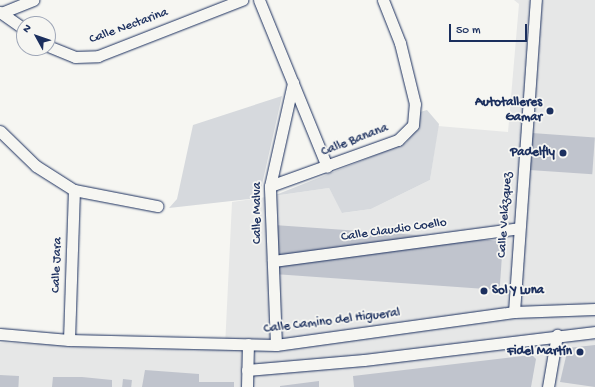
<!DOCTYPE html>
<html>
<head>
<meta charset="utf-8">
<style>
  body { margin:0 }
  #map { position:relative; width:595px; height:387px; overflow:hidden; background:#f6f6f2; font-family:"Gochi Hand",sans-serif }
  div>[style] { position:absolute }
  .built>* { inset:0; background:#e6e7e7 }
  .green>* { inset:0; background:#d6d9dd }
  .building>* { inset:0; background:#c0c4cd; transform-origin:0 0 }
  .roads { filter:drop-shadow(0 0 1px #1b2f5e) drop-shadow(0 0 1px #1b2f5e) }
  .minor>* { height:11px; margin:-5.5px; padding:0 5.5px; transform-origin:5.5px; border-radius:5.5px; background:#f6f6f2 }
  .dots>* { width:11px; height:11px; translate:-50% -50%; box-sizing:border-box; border:2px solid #f6f6f2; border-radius:50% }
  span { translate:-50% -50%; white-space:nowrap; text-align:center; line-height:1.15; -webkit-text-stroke:3.5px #f6f6f2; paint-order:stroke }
  .street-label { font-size:13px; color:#1b2f5e }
  .poi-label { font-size:13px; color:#1b2f5e; font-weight:700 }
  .right { translate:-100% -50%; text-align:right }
  .left { translate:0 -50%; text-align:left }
  .north { position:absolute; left:16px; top:16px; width:40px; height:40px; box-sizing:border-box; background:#f6f6f2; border:1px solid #9ea6b7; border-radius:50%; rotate:310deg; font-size:11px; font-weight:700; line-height:16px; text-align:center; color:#1b2f5e }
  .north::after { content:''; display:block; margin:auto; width:14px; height:18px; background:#1b2f5e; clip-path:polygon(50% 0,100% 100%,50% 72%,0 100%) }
  .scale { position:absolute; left:449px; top:24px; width:78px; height:18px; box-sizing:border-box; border:2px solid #1b2f5e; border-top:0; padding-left:5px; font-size:12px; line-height:14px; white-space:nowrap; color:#1b2f5e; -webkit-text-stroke:3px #f6f6f2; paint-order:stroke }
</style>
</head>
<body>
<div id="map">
  <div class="built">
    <i style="clip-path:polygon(514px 0,595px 0,595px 387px,0 387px,0 343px,225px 347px,232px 202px,329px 188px,343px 213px,371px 209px,430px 180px,438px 126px,508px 132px,519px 4px)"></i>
  </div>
  <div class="green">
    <i style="clip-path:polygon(282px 96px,259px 198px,169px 208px,177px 199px,193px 125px)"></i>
    <i style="clip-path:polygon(427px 110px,439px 124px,430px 180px,371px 209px,342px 213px,329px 188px,273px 196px,406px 143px,419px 126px,420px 112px)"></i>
  </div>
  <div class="building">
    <i style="left:532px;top:133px;width:63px;height:37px;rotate:4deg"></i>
    <i style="left:503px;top:241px;width:49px;height:226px;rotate:94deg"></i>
    <i style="clip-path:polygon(595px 345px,595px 387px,560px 382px,568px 348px)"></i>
    <i style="clip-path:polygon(532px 355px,536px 359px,531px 387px,354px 387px,353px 376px)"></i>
    <i style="clip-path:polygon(145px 370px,199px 374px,199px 382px,234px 382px,234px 387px,142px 387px)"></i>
    <i style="left:0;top:375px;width:19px;height:12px;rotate:3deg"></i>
    <i style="clip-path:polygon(53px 377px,82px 377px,112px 380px,112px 387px,52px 387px)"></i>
    <i style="left:123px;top:379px;width:9px;height:8px;rotate:6deg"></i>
    <i style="clip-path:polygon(319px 381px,319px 387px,280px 387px,280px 386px)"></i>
  </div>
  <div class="roads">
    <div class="minor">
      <i style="left:259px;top:0;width:180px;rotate:67.8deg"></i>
      <i style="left:0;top:12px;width:29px;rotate:35deg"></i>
      <i style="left:1px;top:13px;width:35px;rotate:-22deg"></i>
      <i style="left:48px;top:46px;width:29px;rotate:22deg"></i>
      <i style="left:75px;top:57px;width:23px;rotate:-2deg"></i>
      <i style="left:98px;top:56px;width:155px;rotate:-21.3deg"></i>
      <i style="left:0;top:131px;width:50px;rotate:44.2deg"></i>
      <i style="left:36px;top:166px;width:45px;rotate:32.3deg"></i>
      <i style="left:74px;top:190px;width:85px;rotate:10.9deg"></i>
      <i style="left:270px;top:186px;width:136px;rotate:-19.8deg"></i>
      <i style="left:398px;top:140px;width:21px;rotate:-45deg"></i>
      <i style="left:413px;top:125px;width:21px;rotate:-85deg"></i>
      <i style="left:415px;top:104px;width:63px;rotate:-103.8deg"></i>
      <i style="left:400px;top:43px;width:46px;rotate:-111.6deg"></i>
      <i style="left:273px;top:261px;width:248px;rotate:-7.6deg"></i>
      <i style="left:514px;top:312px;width:313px;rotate:-86deg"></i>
      <i style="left:0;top:334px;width:69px;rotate:5deg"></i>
      <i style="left:69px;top:340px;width:207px;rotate:1.4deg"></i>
      <i style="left:276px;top:345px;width:240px;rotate:-7.9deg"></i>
      <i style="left:514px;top:312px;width:81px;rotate:-2.1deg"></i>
      <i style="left:69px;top:340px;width:150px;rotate:-88.1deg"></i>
      <i style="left:276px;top:345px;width:159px;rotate:-92.2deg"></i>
      <i style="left:270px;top:186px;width:106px;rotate:-77.4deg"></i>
      <i style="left:247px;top:370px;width:117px;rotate:-4.9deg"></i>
      <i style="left:364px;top:360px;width:233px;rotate:-6.9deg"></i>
      <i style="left:247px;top:387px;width:43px;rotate:-88.7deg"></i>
      <i style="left:548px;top:387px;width:53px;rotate:-80.2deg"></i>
    </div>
  </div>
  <div class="dots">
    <i style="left:550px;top:111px;background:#1b2f5e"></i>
    <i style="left:563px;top:153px;background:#1b2f5e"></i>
    <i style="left:484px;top:291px;background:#1b2f5e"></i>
    <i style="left:580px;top:352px;background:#1b2f5e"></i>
  </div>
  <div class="street-label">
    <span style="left:129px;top:27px;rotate:-20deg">Calle Nectarina</span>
    <span style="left:355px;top:141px;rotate:-21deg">Calle Banana</span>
    <span style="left:258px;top:213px;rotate:-90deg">Calle Malva</span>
    <span style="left:506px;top:215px;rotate:-86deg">Calle Velázquez</span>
    <span style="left:394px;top:231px;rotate:-8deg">Calle Claudio Coello</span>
    <span style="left:58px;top:265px;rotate:-88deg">Calle Jara</span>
    <span style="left:332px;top:322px;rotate:-7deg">Calle Camino del Higueral</span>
  </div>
  <div class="poi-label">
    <span class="right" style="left:542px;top:111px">Autotalleres<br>Gamar</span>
    <span class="right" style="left:555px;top:153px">Padelfly</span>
    <span class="left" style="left:492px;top:291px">Sol Y Luna</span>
    <span class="right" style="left:572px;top:352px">Fidel Martín</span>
  </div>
  <div class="north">N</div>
  <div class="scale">50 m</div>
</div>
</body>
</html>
